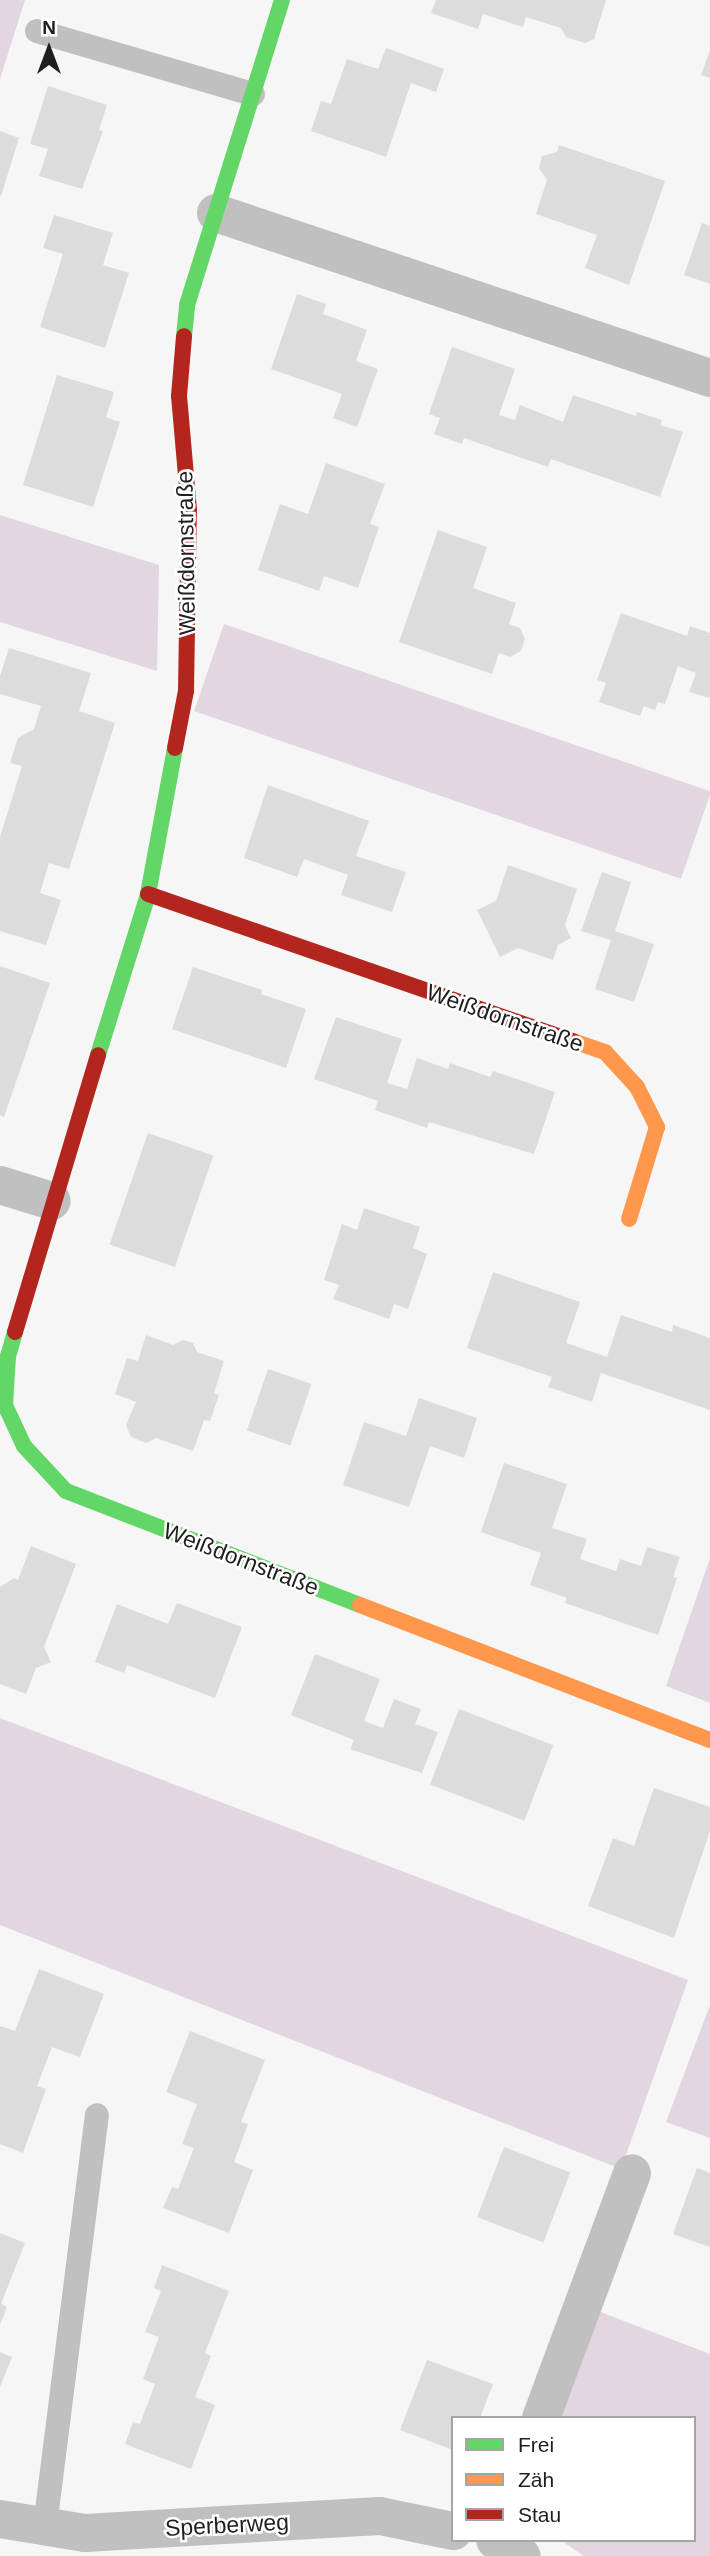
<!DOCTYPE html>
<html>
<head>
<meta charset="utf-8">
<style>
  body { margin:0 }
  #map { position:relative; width:710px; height:2556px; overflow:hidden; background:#f7f6f7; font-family:Helvetica,sans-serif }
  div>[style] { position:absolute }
  .green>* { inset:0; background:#e2d6e0; transform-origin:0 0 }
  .building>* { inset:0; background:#dcdcdc; transform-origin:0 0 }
  .lane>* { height:24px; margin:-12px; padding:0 12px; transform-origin:12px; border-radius:12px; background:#c1c0c1 }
  .street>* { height:38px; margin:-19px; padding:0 19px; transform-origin:19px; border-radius:19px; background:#c1c0c1 }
  .fast>* { height:16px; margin:-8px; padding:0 8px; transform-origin:8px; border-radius:8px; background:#63d668 }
  .slow>* { height:16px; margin:-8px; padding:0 8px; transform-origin:8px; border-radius:8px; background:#ff974d }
  .jam>* { height:16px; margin:-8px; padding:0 8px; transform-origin:8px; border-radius:8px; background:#b3261e }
  span { translate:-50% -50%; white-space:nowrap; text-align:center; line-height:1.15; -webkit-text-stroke:5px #fff; paint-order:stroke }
  .street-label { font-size:23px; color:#201f20 }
  .legend { position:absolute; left:451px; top:2416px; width:245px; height:126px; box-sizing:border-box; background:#fff; border:2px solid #a6a5a6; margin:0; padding:9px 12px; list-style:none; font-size:21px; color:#201f20 }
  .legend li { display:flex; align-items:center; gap:14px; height:35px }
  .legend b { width:35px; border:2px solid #a6a5a6 }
  .north { position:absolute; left:14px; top:14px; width:70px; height:70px; -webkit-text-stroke:5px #fff; paint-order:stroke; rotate:0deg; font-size:19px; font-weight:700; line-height:28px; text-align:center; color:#201f20 }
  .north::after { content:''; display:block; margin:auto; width:24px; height:32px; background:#201f20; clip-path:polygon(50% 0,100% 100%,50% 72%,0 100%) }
</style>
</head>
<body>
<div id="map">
  <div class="green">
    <i style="clip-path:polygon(0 0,25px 0,0 79px)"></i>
    <i style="clip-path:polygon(0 515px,159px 565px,157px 671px,0 622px)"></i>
    <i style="left:224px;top:624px;width:515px;height:92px;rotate:19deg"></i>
    <i style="clip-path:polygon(710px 1558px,710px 1703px,666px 1686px)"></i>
    <i style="clip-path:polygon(0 1718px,688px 1980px,621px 2169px,0 1925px)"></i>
    <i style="clip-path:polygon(710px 2005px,710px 2138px,666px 2122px)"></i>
    <i style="clip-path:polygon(598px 2311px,710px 2354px,710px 2556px,584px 2556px,560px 2540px,694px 2540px,694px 2418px,560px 2418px)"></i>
  </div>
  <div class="building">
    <i style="clip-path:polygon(436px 0,606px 0,594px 39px,585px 43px,566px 37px,561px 28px,526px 17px,523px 27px,483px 14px,478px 29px,431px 13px)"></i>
    <i style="clip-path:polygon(386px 48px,444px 69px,436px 92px,411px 83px,386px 157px,311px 131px,321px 101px,331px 104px,347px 59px,378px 69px)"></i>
    <i style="clip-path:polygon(710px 50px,710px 78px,701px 75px)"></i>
    <i style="clip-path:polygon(48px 86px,107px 105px,99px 130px,103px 131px,82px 189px,39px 176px,48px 149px,30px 144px)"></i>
    <i style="clip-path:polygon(0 131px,19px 138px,1px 196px,0 196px)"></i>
    <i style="clip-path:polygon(559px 145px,665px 181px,629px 285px,585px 268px,597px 235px,536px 214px,547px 180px,539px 168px,542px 156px,557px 152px)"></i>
    <i style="clip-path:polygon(54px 215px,113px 233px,103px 265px,129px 273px,105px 348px,40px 327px,63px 254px,43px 248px)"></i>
    <i style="clip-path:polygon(702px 223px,710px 226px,710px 284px,684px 275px)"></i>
    <i style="clip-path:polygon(297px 294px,326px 304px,323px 314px,367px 330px,356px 361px,378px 369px,357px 427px,333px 418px,342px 394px,271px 369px)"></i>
    <i style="clip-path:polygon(452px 347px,515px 369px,499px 415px,515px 420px,520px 405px,563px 422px,573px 395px,636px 416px,637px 412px,662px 420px,660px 425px,683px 432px,660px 497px,551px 459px,548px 467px,464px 438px,462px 444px,434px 434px,440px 418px,429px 414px)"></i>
    <i style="clip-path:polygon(57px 375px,114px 392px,106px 417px,120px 422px,93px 507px,23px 485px)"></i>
    <i style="clip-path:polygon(326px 463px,385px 484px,370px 524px,379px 527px,358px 588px,324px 576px,319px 591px,258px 570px,280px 504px,308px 514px)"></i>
    <i style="clip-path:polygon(438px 530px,487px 547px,473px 588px,516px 603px,509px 624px,520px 628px,525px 639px,521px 651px,510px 657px,499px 653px,492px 674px,399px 642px)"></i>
    <i style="clip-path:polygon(621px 613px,687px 636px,690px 626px,710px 633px,710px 698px,689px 692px,696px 673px,678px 666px,665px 704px,658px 702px,655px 710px,644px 706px,640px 716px,599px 702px,606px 683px,597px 680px)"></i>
    <i style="clip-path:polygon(9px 648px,91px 673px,79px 711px,115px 723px,69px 869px,49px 863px,40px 893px,61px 900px,46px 945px,0 931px,0 837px,22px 766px,10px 763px,18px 738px,34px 729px,41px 706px,0 694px,0 676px)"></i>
    <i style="clip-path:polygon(268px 785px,369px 821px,356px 856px,406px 872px,392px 912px,341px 895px,348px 875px,304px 859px,297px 877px,244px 858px)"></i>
    <i style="clip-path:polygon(508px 865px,577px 889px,565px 925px,571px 938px,558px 945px,553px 960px,518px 948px,500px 957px,477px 910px,496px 901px)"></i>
    <i style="clip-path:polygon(602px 872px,631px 882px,615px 931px,654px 944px,634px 1002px,595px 989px,611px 940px,581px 931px)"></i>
    <i style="clip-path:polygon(0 966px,50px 983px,4px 1117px,0 1115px)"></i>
    <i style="clip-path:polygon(193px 967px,262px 990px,261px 994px,306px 1009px,286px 1068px,172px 1029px)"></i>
    <i style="clip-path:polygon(336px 1017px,402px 1039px,387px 1083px,407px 1089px,417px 1058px,448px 1069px,450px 1063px,490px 1077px,493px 1071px,555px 1092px,534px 1154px,429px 1122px,427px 1128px,375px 1110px,378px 1101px,314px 1079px)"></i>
    <i style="left:148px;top:1133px;width:69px;height:118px;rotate:19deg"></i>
    <i style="clip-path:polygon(364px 1208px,420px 1227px,413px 1248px,427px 1254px,408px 1309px,394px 1304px,389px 1319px,333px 1299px,339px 1285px,324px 1280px,342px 1224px,357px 1230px)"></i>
    <i style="clip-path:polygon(493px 1272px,580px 1302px,566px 1343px,607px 1357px,621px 1315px,672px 1332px,673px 1325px,710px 1338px,710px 1410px,601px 1373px,592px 1402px,548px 1387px,552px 1377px,467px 1348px)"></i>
    <i style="clip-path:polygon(146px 1335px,173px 1345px,183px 1340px,193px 1343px,197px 1352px,224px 1361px,214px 1393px,219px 1395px,210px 1421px,204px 1420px,193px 1451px,156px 1438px,146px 1443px,131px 1437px,126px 1425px,136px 1402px,115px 1394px,127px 1358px,138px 1361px)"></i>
    <i style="left:268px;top:1369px;width:46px;height:65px;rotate:19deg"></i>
    <i style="clip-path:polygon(419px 1398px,477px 1418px,464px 1458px,430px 1446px,409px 1507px,343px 1485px,364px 1422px,406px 1436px)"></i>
    <i style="clip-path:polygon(504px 1463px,567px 1484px,552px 1528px,587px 1539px,580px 1559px,616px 1571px,620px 1559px,641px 1566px,647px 1547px,680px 1557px,673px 1577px,677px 1578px,658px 1635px,565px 1603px,567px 1598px,530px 1585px,541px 1553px,481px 1532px)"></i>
    <i style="clip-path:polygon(31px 1546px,76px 1564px,44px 1647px,51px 1662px,36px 1668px,26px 1694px,0 1684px,0 1587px,14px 1578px,18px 1580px)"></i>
    <i style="clip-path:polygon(177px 1603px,242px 1627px,215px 1698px,127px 1665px,124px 1673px,95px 1662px,117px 1604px,168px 1624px)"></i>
    <i style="clip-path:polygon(315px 1654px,380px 1679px,364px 1721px,383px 1728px,394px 1699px,421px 1709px,415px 1724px,438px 1732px,422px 1773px,350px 1749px,354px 1740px,291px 1715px)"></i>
    <i style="left:459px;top:1709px;width:101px;height:81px;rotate:21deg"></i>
    <i style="clip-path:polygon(654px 1788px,710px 1807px,710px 1831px,674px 1938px,588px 1906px,613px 1838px,634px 1846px)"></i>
    <i style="clip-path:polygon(39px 1969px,104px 1994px,80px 2057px,52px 2047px,37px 2086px,46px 2089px,23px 2153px,0 2144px,0 2026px,15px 2031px)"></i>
    <i style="clip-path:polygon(190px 2031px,265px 2060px,241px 2122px,248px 2124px,234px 2162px,253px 2170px,229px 2233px,163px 2208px,172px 2187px,178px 2189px,194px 2148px,182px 2144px,197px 2104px,166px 2092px)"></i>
    <i style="left:504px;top:2147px;width:71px;height:75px;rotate:21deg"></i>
    <i style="clip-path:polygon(697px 2168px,710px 2173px,710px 2247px,673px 2234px)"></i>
    <i style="clip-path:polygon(0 2233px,25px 2243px,1px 2304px,7px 2307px,0 2325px)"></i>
    <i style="clip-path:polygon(162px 2265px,229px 2291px,205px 2353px,211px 2356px,195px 2397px,215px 2405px,191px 2469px,125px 2444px,133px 2422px,140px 2424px,155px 2384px,143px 2379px,159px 2337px,145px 2332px,161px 2291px,154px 2288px)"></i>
    <i style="clip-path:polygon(0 2352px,12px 2357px,0 2387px)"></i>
    <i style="clip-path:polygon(427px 2360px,493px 2384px,480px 2418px,453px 2418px,453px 2450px,400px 2430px)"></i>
  </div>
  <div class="lane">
    <i style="left:37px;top:31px;width:225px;rotate:16.3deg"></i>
    <i style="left:45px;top:2526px;width:414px;rotate:-82.8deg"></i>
  </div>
  <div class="street">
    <i style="left:216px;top:213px;width:521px;rotate:18.47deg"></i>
    <i style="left:0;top:1185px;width:54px;rotate:17.1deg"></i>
    <i style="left:541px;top:2418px;width:261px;rotate:-69.6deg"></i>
    <i style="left:0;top:2519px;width:86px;rotate:9.4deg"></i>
    <i style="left:85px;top:2533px;width:295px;rotate:-3.3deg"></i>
    <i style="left:380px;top:2516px;width:75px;rotate:11.6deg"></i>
    <i style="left:495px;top:2540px;width:31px;rotate:31deg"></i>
  </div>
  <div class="fast">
    <i style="left:184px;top:336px;width:31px;rotate:-84deg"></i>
    <i style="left:187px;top:305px;width:319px;rotate:-72.7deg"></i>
    <i style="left:98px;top:1055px;width:169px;rotate:-72.7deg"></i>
    <i style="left:148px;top:894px;width:148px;rotate:-79.5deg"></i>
    <i style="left:15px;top:1332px;width:25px;rotate:106deg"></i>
    <i style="left:8px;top:1356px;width:49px;rotate:93.5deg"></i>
    <i style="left:5px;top:1405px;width:45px;rotate:65.1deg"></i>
    <i style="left:24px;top:1446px;width:62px;rotate:47deg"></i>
    <i style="left:66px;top:1491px;width:315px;rotate:21.2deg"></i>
  </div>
  <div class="slow">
    <i style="left:573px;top:1041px;width:34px;rotate:19deg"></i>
    <i style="left:605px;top:1052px;width:47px;rotate:47.6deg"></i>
    <i style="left:637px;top:1087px;width:45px;rotate:63.4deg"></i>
    <i style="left:657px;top:1127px;width:96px;rotate:106.9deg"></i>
    <i style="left:360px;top:1605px;width:375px;rotate:21.1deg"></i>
  </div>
  <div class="jam">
    <i style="left:175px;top:748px;width:58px;rotate:-79.1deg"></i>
    <i style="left:186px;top:691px;width:181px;rotate:-89.1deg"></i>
    <i style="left:189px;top:510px;width:114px;rotate:-95deg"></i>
    <i style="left:179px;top:396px;width:60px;rotate:-85.2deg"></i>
    <i style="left:148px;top:894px;width:450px;rotate:19.1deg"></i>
    <i style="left:15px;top:1332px;width:289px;rotate:-73.3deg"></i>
  </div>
  <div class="street-label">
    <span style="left:186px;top:553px;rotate:-91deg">Weißdornstraße</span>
    <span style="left:505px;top:1018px;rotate:19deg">Weißdornstraße</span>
    <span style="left:241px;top:1559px;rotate:21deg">Weißdornstraße</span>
    <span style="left:227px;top:2525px;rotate:-3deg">Sperberweg</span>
  </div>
  <ul class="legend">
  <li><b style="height:9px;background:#63d668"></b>Frei</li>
  <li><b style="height:9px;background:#ff974d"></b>Zäh</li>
  <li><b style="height:9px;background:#b3261e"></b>Stau</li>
  </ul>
  <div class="north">N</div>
</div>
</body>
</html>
